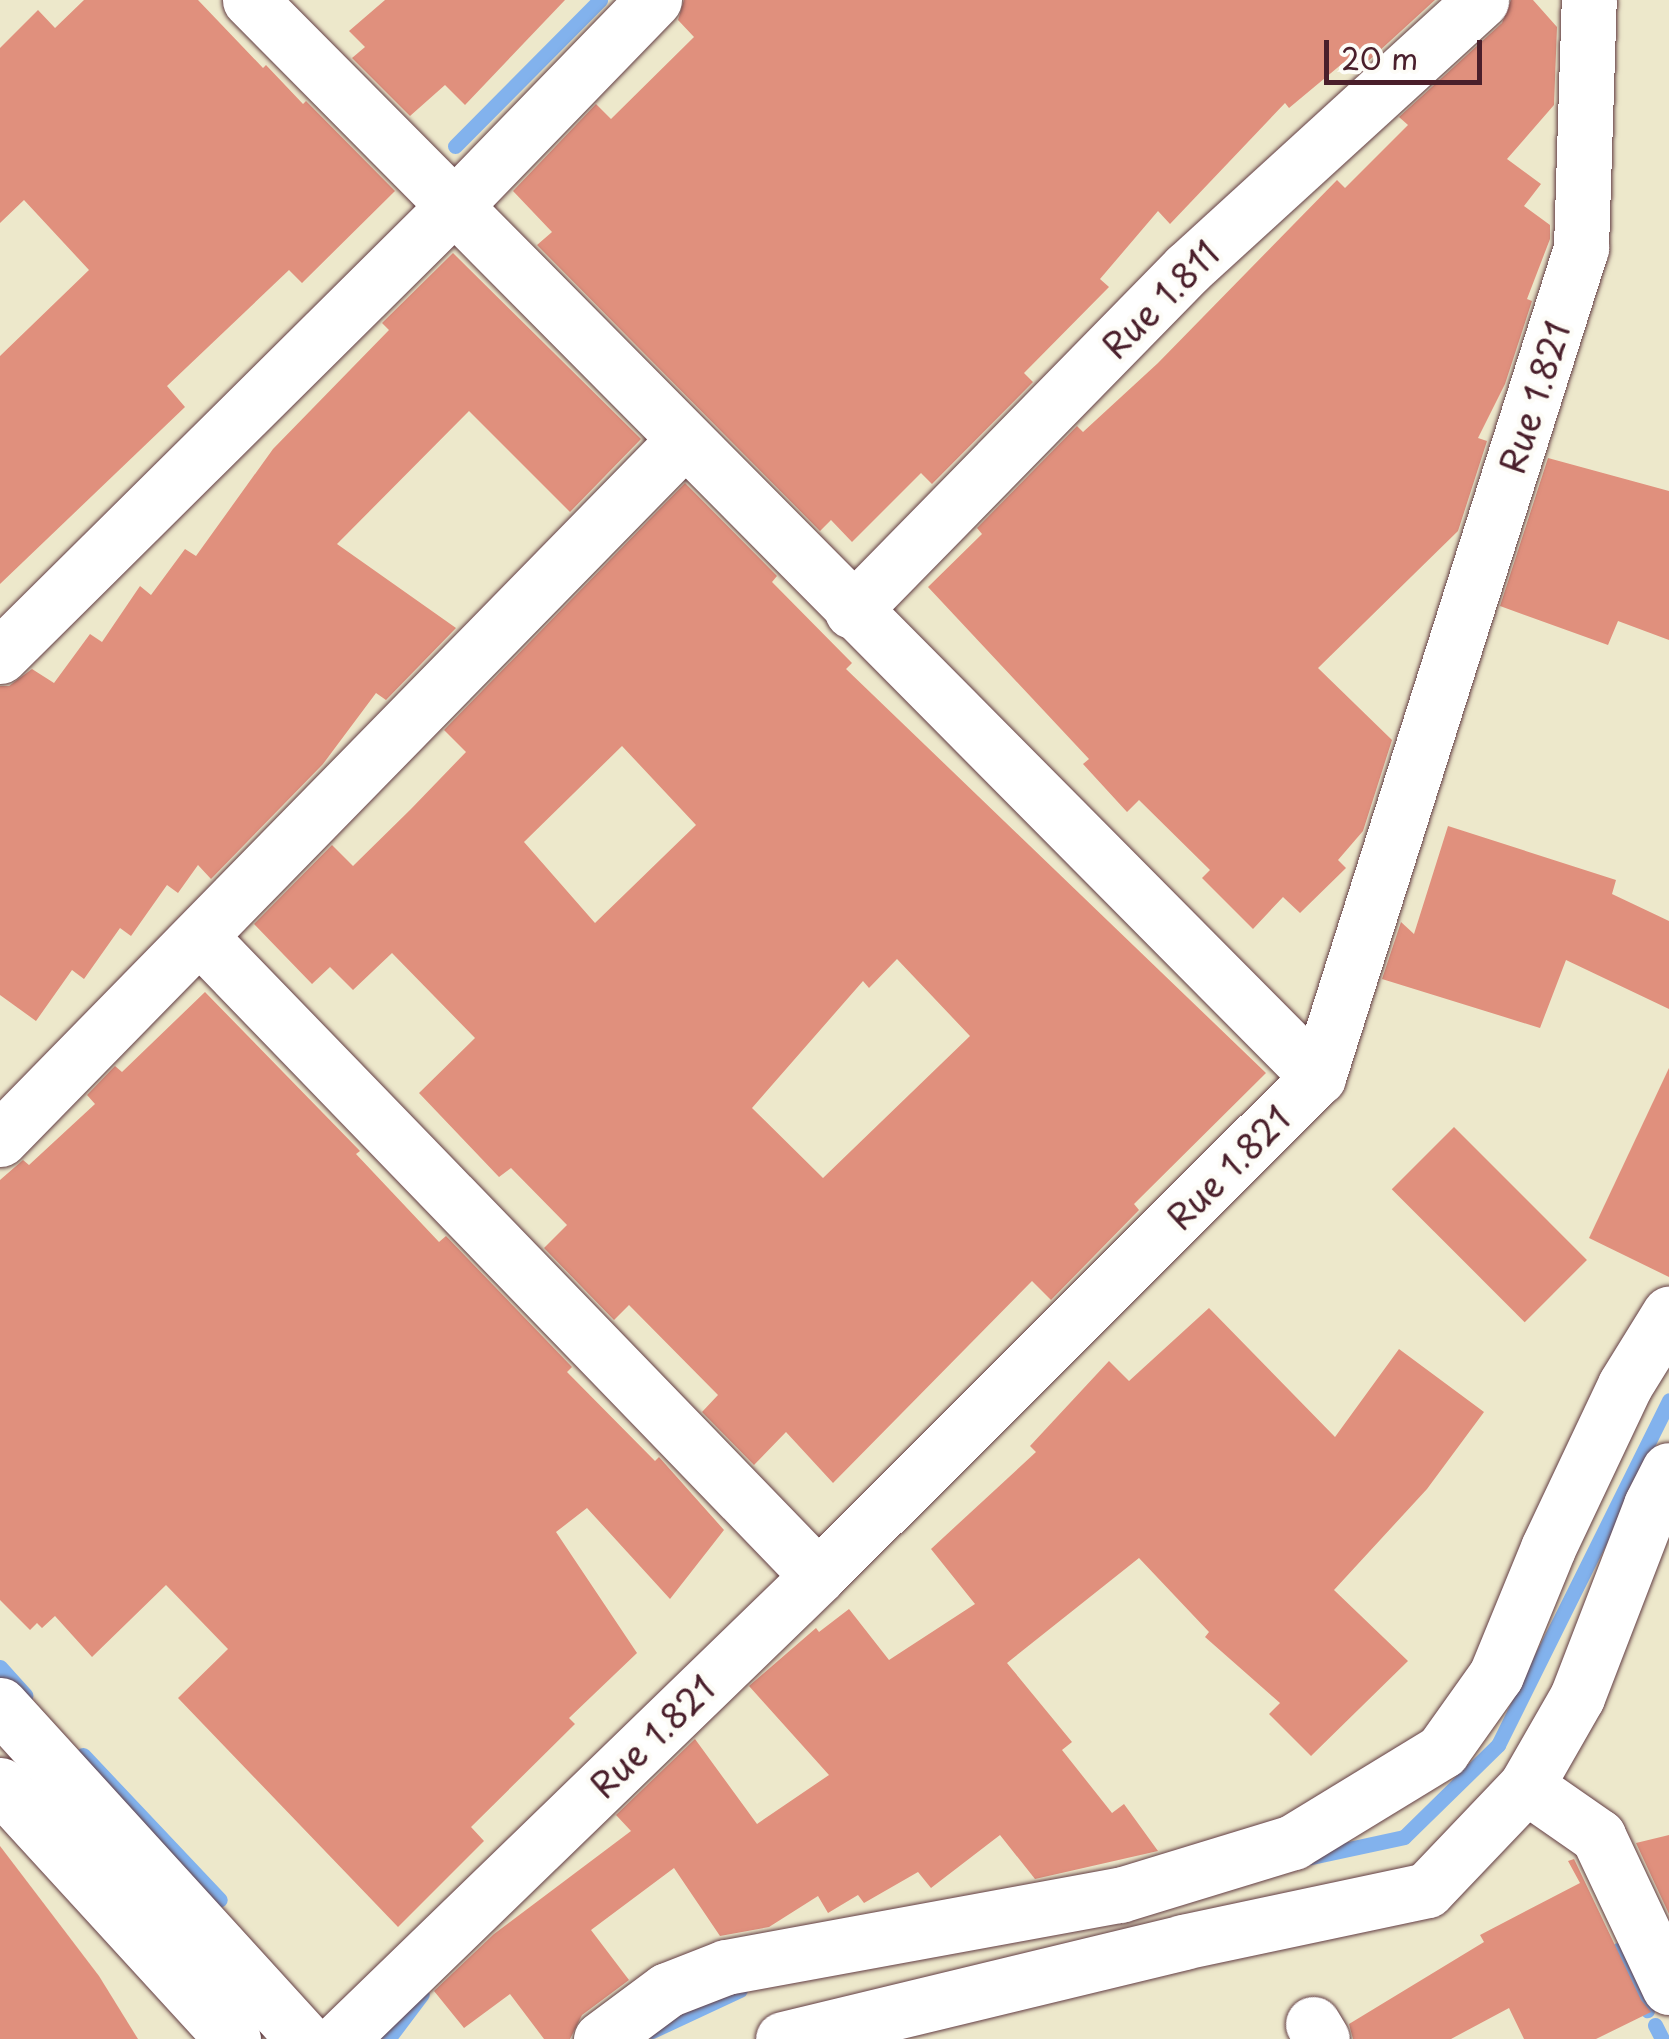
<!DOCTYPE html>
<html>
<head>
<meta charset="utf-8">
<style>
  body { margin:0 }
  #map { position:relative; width:1669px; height:2039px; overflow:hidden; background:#ede8cb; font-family:"Playpen Sans",sans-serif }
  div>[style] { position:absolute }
  .stream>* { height:15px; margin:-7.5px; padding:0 7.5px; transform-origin:7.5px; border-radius:7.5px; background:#82b2ed }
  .building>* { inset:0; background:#e0907d; transform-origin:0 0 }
  .roads { filter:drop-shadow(0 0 2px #623d43) drop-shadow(0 0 2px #623d43) }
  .street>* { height:55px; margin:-27.5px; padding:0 27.5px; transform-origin:27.5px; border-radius:27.5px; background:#fff }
  .secondary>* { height:55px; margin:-27.5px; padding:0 27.5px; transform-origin:27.5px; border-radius:27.5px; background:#fff }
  span { translate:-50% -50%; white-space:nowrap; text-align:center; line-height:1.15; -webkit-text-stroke:9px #fdfcf7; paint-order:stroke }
  .street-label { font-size:35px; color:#4a1f2b }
  .scale { position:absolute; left:1324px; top:40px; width:158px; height:45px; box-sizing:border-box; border:5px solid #4a1f2b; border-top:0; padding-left:12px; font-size:30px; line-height:35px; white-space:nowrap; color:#4a1f2b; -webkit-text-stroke:8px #fdfcf7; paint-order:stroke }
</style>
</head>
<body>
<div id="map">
  <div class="stream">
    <i style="left:455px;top:146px;width:206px;rotate:-45.2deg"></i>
    <i style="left:0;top:1667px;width:38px;rotate:48deg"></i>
    <i style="left:83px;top:1755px;width:199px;rotate:46.6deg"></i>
    <i style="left:1307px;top:1858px;width:99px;rotate:-12.2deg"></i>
    <i style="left:1404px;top:1837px;width:132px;rotate:-44.4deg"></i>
    <i style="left:1498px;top:1745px;width:385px;rotate:-63.6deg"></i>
    <i style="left:1618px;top:1950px;width:67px;rotate:64.2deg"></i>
    <i style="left:1655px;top:2025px;width:16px;rotate:63deg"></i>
    <i style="left:652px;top:2031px;width:97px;rotate:-25deg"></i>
    <i style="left:388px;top:2039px;width:56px;rotate:-52.9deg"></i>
  </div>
  <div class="building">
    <i style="clip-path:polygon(84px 0,198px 0,263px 68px,266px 65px,303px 104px,306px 101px,395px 191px,302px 283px,289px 270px,167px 386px,185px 407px,0 584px,0 356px,89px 270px,24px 200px,0 223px,0 48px,38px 10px,55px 28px)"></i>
    <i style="clip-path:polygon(385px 0,565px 0,465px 105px,445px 85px,410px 116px,352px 58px,365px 47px,349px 31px)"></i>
    <i style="clip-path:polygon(684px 0,1435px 0,1354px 74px,1343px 63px,1289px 108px,1285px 103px,1170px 224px,1158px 211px,1100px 279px,1109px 287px,1024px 373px,1033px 382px,932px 484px,921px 473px,852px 542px,831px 520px,820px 531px,537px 245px,552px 232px,513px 191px,596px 104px,611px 119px,694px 37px,678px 20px)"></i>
    <i style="clip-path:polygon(1511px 0,1533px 0,1557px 27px,1554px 105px,1507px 159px,1541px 184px,1524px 206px,1550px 225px,1550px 239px,1527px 299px,1532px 301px,1505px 384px,1478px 438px,1487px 441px,1458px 531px,1318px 668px,1392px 740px,1363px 831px,1338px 860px,1346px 868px,1300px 913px,1283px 897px,1253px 929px,1202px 878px,1210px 870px,1139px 800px,1127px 812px,1083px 764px,1089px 759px,928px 587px,982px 534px,977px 528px,1077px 426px,1083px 432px,1158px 363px,1337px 180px,1345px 188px,1408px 125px,1399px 117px,1502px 23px)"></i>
    <i style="clip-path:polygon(453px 253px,641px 439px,570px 512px,469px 411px,337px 544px,456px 628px,386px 700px,376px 693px,323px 764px,211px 879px,198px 865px,178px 893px,167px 885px,131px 936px,120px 928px,84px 979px,72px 970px,36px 1021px,0 995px,0 686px,9px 686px,32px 669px,54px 683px,90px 634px,102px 642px,140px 586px,151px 595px,185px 549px,196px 556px,273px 449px,389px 330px,382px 323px)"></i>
    <i style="clip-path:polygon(1548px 458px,1669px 491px,1669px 640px,1618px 621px,1608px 645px,1500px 606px)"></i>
    <i style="clip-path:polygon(evenodd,685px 483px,777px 576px,772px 582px,852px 663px,846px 669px,1266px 1073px,1134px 1204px,1139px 1210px,1051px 1300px,1032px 1281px,833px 1483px,786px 1432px,754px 1465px,702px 1412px,718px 1395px,629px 1305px,614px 1320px,544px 1248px,567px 1225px,511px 1168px,499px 1177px,419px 1093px,475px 1038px,392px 953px,353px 990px,330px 967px,312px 984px,254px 924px,332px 845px,353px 866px,411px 809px,466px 752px,444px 730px,685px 483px,622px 746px,696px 825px,595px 923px,524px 842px,622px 746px,685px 483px,897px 959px,970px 1036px,823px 1178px,752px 1108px,863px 981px,869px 988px,897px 959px)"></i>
    <i style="clip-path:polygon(1448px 826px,1616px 880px,1612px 894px,1669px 921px,1669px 1009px,1566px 960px,1540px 1028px,1382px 979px,1401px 922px,1414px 934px)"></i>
    <i style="clip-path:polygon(205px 992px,360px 1151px,356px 1154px,439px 1242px,446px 1236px,572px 1367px,567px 1372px,655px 1461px,659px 1457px,724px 1530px,670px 1599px,587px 1508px,556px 1532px,637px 1653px,569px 1718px,575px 1724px,471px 1827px,484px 1841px,398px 1927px,178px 1698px,228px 1649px,166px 1585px,92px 1657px,55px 1616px,42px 1628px,37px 1623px,30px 1630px,0 1600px,0 1180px,23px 1160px,29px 1165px,95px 1104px,87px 1095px,115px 1066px,122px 1072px)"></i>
    <i style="clip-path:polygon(1669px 1068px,1669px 1277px,1589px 1238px)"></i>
    <i style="left:1454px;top:1127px;width:188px;height:88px;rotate:45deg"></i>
    <i style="clip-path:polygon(1209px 1308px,1335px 1437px,1399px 1349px,1484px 1412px,1427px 1489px,1334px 1590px,1408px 1661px,1311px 1756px,1269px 1714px,1280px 1703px,1205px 1637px,1209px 1632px,1139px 1558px,1007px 1663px,1072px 1742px,1062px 1750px,1112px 1813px,1124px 1804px,1158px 1851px,1035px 1879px,1000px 1835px,931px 1888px,918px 1872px,864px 1903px,858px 1895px,828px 1913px,818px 1896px,769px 1927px,720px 1936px,674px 1868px,591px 1930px,629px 1980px,582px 2015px,570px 2039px,544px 2039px,510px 1994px,464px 2028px,434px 1991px,494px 1934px,631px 1831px,616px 1815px,695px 1739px,757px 1824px,829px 1775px,749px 1686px,816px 1628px,819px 1632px,849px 1609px,889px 1660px,975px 1604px,931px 1549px,1036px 1452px,1030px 1446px,1109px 1361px,1129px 1381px)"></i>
    <i style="clip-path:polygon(1669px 1835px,1669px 1914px,1636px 1843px)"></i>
    <i style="clip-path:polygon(0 1846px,99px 1976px,138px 2039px,0 2039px)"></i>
    <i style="clip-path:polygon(1574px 1859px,1641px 2000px,1651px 2012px,1596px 2039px,1524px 2039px,1509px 2008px,1451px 2039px,1353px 2039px,1349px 2024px,1484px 1942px,1480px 1935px,1580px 1883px,1568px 1861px)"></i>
  </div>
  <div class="roads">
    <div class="street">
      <i style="left:250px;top:0;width:1517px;rotate:45.24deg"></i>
      <i style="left:852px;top:611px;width:480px;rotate:-45.6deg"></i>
      <i style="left:1188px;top:268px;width:397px;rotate:-42.4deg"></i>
      <i style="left:0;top:656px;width:641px;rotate:-44.75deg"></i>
      <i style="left:455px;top:205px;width:286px;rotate:-45.9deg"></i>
      <i style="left:200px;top:937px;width:889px;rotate:45.96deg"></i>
      <i style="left:0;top:1139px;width:977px;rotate:-45.62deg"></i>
      <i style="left:1526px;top:1786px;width:88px;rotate:34.8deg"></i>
      <i style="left:1598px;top:1836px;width:167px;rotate:64.8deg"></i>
      <i style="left:1313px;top:2024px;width:17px;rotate:59deg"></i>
      <i style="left:340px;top:2039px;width:665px;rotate:-44.09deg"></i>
      <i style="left:818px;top:1576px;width:706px;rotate:-44.94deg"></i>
      <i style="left:1318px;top:1077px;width:870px;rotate:-72.4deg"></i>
      <i style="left:1581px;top:248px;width:248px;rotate:-88.2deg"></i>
      <i style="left:601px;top:2039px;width:82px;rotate:-36.6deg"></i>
      <i style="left:667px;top:1990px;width:63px;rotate:-21.3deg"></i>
      <i style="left:726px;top:1967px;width:401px;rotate:-10.4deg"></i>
      <i style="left:1120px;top:1895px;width:181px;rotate:-17deg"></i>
      <i style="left:1293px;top:1842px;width:175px;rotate:-31.4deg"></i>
      <i style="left:1442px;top:1751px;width:93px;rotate:-54.6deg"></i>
      <i style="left:1496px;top:1675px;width:137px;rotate:-67.7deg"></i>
      <i style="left:1548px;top:1548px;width:180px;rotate:-64.7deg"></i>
      <i style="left:1625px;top:1385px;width:84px;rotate:-58.2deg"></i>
      <i style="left:783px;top:2039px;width:412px;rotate:-13.6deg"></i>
      <i style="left:1183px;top:1942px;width:249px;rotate:-12deg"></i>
      <i style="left:1427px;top:1890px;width:144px;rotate:-46.4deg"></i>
      <i style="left:1526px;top:1786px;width:103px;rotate:-60.2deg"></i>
      <i style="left:1577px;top:1697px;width:206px;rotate:-68.9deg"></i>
      <i style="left:1651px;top:1505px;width:39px;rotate:-63deg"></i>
    </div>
    <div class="secondary">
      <i style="left:0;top:1705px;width:452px;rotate:47.7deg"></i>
      <i style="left:0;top:1785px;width:345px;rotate:47.5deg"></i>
    </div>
  </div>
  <div class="street-label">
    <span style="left:1160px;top:299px;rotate:-45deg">Rue 1.811</span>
    <span style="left:1534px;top:397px;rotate:-72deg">Rue 1.821</span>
    <span style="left:1228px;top:1167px;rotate:-45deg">Rue 1.821</span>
    <span style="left:652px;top:1736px;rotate:-44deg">Rue 1.821</span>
  </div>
  <div class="scale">20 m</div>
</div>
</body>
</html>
